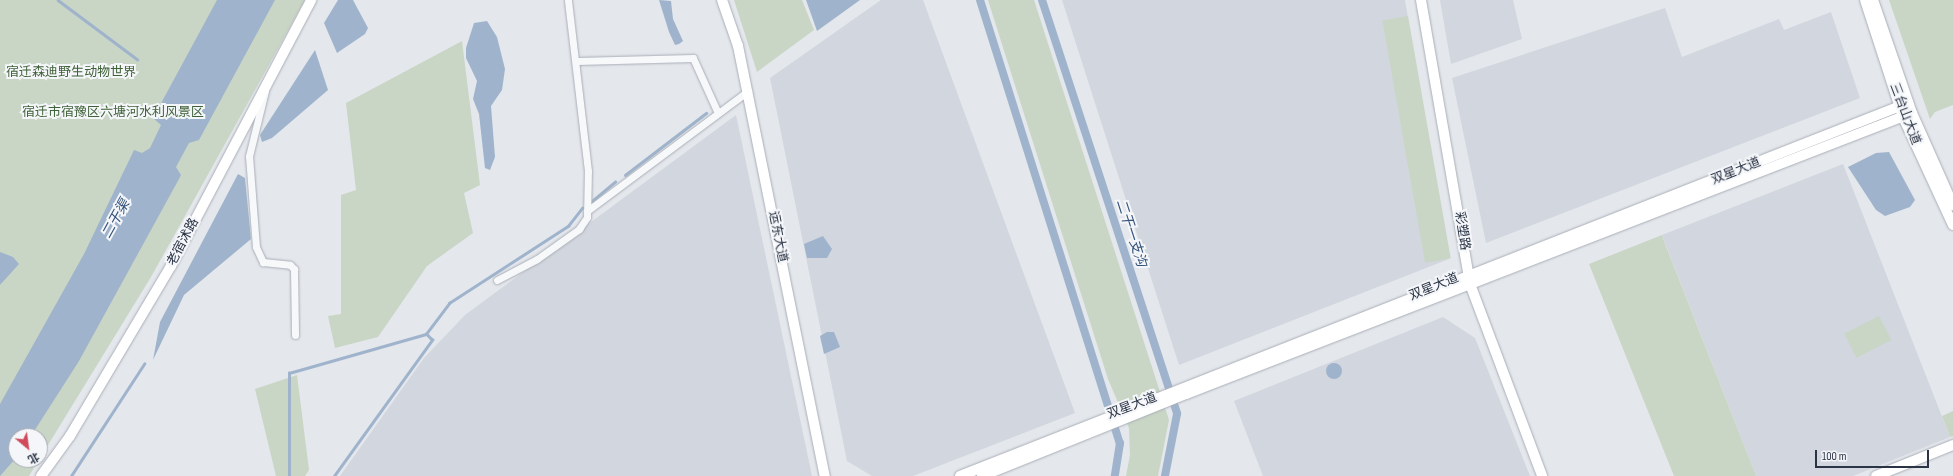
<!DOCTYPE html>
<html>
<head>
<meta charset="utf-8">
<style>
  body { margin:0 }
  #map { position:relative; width:1953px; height:476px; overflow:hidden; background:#e4e7ec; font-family:"Sofia Sans Condensed","Noto Sans SC",sans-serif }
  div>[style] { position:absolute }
  .built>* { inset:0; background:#d2d6de }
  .green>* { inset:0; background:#c9d6c5; transform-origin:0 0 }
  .water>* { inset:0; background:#9fb4cc }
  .round { border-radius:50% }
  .stream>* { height:2.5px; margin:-1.25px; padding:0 1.25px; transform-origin:1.25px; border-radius:1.25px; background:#9fb4cc }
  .canal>* { height:8px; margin:-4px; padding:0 4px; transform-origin:4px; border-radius:4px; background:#9fb4cc }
  .roads { filter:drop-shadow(0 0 1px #a9aeb7) drop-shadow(0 0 1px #a9aeb7) }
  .street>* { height:7px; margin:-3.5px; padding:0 3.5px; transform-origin:3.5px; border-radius:3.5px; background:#f7f8fa }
  .secondary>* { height:10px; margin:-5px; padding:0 5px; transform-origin:5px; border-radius:5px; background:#fff }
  span { translate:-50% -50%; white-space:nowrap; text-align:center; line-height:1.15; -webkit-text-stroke:4px #f4f6f9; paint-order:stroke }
  .park-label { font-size:13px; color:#3f6138 }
  .street-label { font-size:13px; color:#2b3445 }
  .water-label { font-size:14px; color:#34527a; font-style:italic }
  .north { position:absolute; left:8px; top:428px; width:40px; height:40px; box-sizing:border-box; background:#f4f6f9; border:1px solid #a4a8b1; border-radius:50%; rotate:151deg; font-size:11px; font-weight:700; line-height:16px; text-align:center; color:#2b3445 }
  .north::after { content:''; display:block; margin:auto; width:14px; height:18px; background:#d1495b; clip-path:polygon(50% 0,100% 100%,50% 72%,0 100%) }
  .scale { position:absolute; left:1815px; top:450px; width:114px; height:18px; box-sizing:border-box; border:2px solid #2b3445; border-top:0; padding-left:5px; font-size:12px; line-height:14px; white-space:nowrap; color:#2b3445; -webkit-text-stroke:3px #f4f6f9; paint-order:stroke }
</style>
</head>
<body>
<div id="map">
  <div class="built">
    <i style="clip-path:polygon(881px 0,923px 0,1075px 413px,913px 476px,872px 476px,847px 461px,770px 78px)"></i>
    <i style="clip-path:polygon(1062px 0,1405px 0,1449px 259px,1179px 365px)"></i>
    <i style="clip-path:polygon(1440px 0,1513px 0,1522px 39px,1451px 64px)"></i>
    <i style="clip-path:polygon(1665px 8px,1682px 57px,1779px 19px,1784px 30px,1831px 12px,1860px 98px,1486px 243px,1452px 78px)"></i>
    <i style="clip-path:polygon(736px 115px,812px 476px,340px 476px,424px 358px,465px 315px)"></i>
    <i style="clip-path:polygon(1843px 164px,1950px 437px,1853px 476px,1756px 476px,1662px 235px)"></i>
    <i style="clip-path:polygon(1443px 317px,1475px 338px,1530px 476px,1263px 476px,1234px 401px)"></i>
  </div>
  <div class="green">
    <i style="clip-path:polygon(evenodd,0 0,305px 0,151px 277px,29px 476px,0 476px,0 0,16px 436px,40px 436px,40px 460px,16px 460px,16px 436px)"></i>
    <i style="clip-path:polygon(734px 0,802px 0,814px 30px,757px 72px)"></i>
    <i style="clip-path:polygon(988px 0,1034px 0,1169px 420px,1158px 476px,1126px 476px,1130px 455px,1129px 428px,1108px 379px)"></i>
    <i style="clip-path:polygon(1889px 0,1953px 0,1953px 105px,1935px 112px,1930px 119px)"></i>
    <i style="left:1408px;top:16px;width:246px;height:26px;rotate:80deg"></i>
    <i style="clip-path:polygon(462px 41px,480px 185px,464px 193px,473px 233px,427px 266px,378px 337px,335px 348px,328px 316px,341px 314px,341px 195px,356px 190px,346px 103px)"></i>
    <i style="clip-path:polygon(1662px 235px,1664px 241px,1756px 476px,1674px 476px,1589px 264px)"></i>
    <i style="left:1879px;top:316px;width:27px;height:39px;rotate:63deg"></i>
    <i style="clip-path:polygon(297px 375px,309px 470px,305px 476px,276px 476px,255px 389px)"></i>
    <i style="clip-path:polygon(1953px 411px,1953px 436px,1950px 437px,1942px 416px)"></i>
  </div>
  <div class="water">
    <i style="clip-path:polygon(217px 0,275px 0,199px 140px,189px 143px,176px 167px,181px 175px,179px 179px,79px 361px,31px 436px,16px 436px,16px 458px,0 476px,0 404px,84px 254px,134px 150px,142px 153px,150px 148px,161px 125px,153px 118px)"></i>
    <i style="clip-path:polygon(338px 0,353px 0,368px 28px,365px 34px,337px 53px,324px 23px)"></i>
    <i style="clip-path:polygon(659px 0,671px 1px,673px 19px,683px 41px,679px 44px,675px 45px,669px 32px)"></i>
    <i style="clip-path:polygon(806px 0,860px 0,817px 31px)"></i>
    <i style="clip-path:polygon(487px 21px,497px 37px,505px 69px,502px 90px,491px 106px,495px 157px,490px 170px,485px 168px,479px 114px,473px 99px,477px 81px,466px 58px,466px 48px,474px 23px)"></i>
    <i style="clip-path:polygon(315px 50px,328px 90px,272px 138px,262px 142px,260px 135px)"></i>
    <i style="clip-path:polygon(1889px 152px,1915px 200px,1910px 207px,1885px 216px,1876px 210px,1848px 167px,1876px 153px)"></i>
    <i style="clip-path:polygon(238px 174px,245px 178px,251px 239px,184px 295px,153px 360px,160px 322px)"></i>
    <i style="clip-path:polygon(823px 236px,832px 249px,827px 258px,807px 258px,804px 244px)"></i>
    <i style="clip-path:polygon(0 252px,13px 257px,19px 264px,0 285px)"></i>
    <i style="clip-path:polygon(827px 332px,834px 332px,840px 347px,824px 354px,820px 336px)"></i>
    <i class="round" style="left:1326px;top:363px;width:16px;height:16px"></i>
  </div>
  <div class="stream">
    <i style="left:58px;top:0;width:99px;rotate:36.8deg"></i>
    <i style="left:625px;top:175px;width:102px;rotate:-37.4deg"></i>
    <i style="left:592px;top:201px;width:30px;rotate:-40deg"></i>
    <i style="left:71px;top:476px;width:134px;rotate:-56.9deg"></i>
    <i style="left:289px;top:476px;width:103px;rotate:-90deg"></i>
    <i style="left:289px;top:373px;width:142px;rotate:-15.9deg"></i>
    <i style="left:426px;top:334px;width:39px;rotate:-53deg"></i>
    <i style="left:449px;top:303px;width:142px;rotate:-32.9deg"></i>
    <i style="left:568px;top:226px;width:23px;rotate:-52deg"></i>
    <i style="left:334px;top:476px;width:168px;rotate:-54.2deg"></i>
    <i style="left:432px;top:340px;width:8px;rotate:-135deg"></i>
  </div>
  <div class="canal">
    <i style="left:980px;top:0;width:465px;rotate:72.5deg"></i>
    <i style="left:1120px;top:443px;width:33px;rotate:99deg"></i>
    <i style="left:1042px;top:0;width:435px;rotate:71.9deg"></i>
    <i style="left:1177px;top:414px;width:63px;rotate:101deg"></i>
  </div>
  <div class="roads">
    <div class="street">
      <i style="left:577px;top:61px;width:116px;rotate:-1.5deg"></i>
      <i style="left:693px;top:58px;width:60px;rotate:65.6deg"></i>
      <i style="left:265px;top:91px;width:67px;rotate:103.8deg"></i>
      <i style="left:249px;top:156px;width:91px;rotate:85.6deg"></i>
      <i style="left:256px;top:247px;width:17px;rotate:65deg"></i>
      <i style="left:263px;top:262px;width:27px;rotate:6deg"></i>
      <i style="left:290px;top:265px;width:6px;rotate:45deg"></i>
      <i style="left:294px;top:269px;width:66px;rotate:89.1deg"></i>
      <i style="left:587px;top:211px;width:201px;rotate:-36.7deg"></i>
      <i style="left:497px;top:280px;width:45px;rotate:-27.7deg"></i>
      <i style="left:537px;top:259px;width:52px;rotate:-35.5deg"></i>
      <i style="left:579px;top:229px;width:14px;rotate:-56deg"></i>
      <i style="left:587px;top:217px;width:46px;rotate:-88.8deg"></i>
      <i style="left:588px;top:171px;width:172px;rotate:-96.7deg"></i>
    </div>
    <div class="secondary">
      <i style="left:722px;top:0;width:49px;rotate:70.8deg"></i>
      <i style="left:738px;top:46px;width:439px;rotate:78.6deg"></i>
      <i style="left:1421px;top:0;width:288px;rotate:80.2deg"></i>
      <i style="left:1470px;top:284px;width:205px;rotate:69.4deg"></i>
      <i style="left:1865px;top:0;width:123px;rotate:72deg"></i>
      <i style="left:1903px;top:117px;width:119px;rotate:65.2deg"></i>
      <i style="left:1873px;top:0;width:120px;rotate:71deg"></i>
      <i style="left:1912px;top:113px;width:101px;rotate:66deg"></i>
      <i style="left:41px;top:476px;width:49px;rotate:-54.1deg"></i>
      <i style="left:70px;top:436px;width:198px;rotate:-59.3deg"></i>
      <i style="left:171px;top:266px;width:301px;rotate:-62.2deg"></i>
      <i style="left:960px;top:476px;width:1019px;rotate:-21.48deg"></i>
      <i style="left:982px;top:476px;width:220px;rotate:-21.9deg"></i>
      <i style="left:1186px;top:394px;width:778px;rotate:-21.16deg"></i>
      <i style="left:1876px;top:476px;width:83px;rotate:-21.9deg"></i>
    </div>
  </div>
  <div class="park-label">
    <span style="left:71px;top:72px">宿迁森迪野生动物世界</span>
    <span style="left:113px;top:112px">宿迁市宿豫区六塘河水利风景区</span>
  </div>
  <div class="street-label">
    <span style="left:1905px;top:114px;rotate:69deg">三台山大道</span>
    <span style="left:1736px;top:171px;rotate:-22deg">双星大道</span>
    <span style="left:1462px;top:231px;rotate:81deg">彩塑路</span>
    <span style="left:778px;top:237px;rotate:79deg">运东大道</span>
    <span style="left:183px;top:242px;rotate:-62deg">老宿沭路</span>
    <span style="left:1434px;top:287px;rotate:-22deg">双星大道</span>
    <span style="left:1132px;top:406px;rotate:-21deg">双星大道</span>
  </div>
  <div class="water-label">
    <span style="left:116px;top:219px;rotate:-61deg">二干渠</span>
    <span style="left:1131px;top:233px;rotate:72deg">二干一支沟</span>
  </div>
  <div class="north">北</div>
  <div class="scale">100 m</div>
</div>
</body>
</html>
